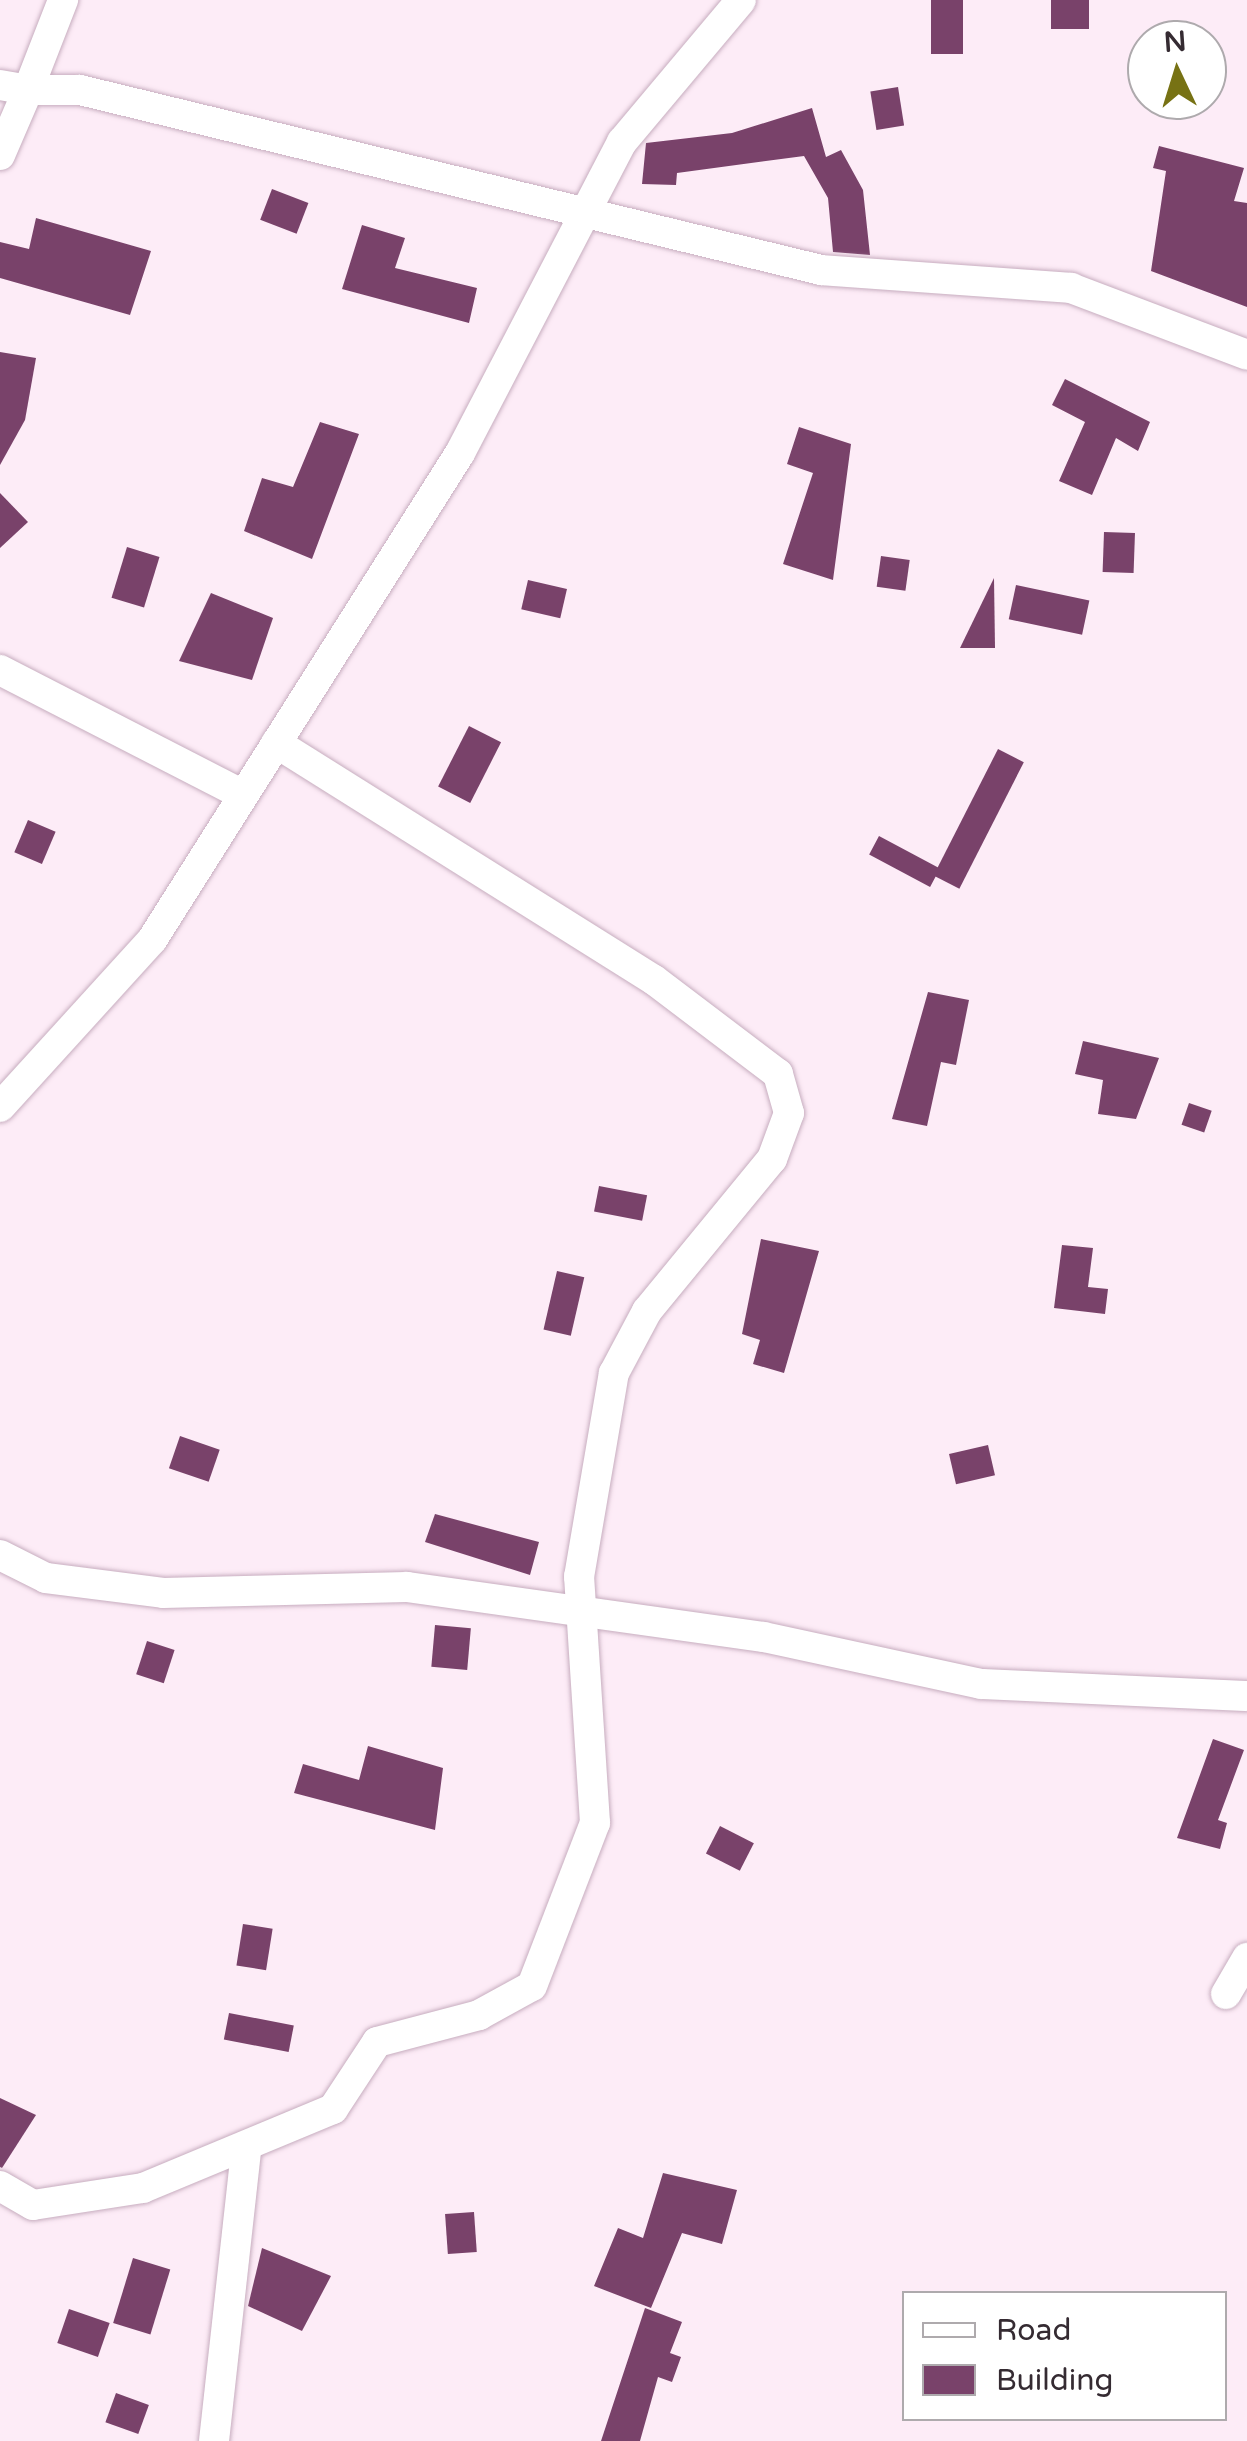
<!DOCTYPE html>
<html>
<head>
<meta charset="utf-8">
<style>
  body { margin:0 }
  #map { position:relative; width:1247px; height:2441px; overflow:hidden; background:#fdecf7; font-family:"Varela Round",sans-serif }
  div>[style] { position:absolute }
  .building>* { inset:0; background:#79426a; transform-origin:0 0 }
  .roads { filter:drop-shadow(0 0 2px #c7adbf) drop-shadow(0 0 2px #c7adbf) }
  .street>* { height:30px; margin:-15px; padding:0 15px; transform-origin:15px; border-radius:15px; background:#fff }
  span { translate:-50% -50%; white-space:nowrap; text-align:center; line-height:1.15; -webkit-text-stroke:10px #fff; paint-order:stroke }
  .legend { position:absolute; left:902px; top:2291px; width:325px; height:130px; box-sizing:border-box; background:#fff; border:2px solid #aeaaad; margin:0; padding:12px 18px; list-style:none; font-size:30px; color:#352b32 }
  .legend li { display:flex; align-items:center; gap:20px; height:50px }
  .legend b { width:50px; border:2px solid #aeaaad }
  .north { position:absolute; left:1127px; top:20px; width:100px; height:100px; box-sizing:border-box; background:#fff; border:2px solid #aeaaad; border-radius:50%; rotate:356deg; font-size:28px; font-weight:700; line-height:40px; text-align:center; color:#352b32 }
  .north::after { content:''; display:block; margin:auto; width:35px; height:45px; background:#777214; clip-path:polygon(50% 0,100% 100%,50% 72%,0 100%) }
</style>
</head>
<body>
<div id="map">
  <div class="building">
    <i style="left:931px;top:0;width:32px;height:54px"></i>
    <i style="left:1051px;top:0;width:38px;height:29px"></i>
    <i style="left:898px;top:87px;width:39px;height:28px;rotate:81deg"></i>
    <i style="clip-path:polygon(812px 108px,826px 157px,841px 150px,863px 190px,870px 255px,833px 252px,828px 198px,804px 156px,677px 173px,676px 185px,642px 184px,646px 143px,732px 133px)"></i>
    <i style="clip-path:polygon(1159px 146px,1244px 168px,1234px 201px,1247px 203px,1247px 307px,1151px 271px,1166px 171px,1153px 168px)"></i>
    <i style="left:272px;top:189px;width:39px;height:33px;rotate:21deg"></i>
    <i style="clip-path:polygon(36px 218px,151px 251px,130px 315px,0 278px,0 242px,29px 249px)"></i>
    <i style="clip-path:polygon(362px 225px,405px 238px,395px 268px,477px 288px,469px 323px,342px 289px)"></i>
    <i style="clip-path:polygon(0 352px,36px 358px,25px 420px,0 465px)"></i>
    <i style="clip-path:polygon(1065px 379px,1150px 422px,1138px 451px,1116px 438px,1092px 495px,1059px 481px,1085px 422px,1052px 405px)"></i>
    <i style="clip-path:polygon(320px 422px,359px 434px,312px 559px,244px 531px,262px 478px,293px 487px)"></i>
    <i style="clip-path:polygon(799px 427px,851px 444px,833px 580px,783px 564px,813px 473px,787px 464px)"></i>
    <i style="clip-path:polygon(0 493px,28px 522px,0 548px)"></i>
    <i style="left:1104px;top:532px;width:31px;height:40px;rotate:2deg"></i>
    <i style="left:127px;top:547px;width:34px;height:53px;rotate:17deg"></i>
    <i style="left:881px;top:556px;width:29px;height:31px;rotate:8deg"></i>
    <i style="clip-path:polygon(994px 578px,995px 648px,960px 648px)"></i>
    <i style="left:528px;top:580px;width:40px;height:30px;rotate:13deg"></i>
    <i style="left:1016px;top:585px;width:75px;height:35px;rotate:12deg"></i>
    <i style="clip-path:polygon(211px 593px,273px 618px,252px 680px,179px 661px)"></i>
    <i style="left:469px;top:726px;width:36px;height:68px;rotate:27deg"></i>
    <i style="left:998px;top:749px;width:29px;height:142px;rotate:27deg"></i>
    <i style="left:28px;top:820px;width:30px;height:35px;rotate:23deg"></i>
    <i style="left:879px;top:836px;width:69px;height:21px;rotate:28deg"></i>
    <i style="clip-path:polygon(928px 992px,969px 1000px,956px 1065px,941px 1062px,927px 1126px,892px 1119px)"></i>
    <i style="clip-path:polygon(1083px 1041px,1159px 1058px,1136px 1119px,1098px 1114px,1103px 1080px,1075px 1074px)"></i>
    <i style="left:1189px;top:1103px;width:24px;height:23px;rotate:19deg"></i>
    <i style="left:599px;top:1186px;width:49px;height:26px;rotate:11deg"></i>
    <i style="clip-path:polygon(761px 1239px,819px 1251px,784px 1373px,753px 1364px,760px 1340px,742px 1334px)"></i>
    <i style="clip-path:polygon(1062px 1245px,1093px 1248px,1088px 1287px,1108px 1289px,1105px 1314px,1054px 1308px)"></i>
    <i style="left:557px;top:1271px;width:28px;height:60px;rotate:13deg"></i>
    <i style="left:180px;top:1436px;width:42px;height:34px;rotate:19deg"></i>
    <i style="left:988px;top:1445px;width:31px;height:40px;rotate:77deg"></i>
    <i style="clip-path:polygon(435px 1514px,539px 1542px,530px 1575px,425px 1542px)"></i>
    <i style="left:435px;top:1625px;width:36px;height:42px;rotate:5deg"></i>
    <i style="left:147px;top:1641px;width:29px;height:35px;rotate:18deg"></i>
    <i style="clip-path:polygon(1213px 1739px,1244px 1750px,1218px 1820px,1227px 1823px,1220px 1849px,1177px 1838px)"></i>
    <i style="clip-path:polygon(368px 1746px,443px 1768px,435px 1830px,294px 1793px,303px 1764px,359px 1780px)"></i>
    <i style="left:720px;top:1826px;width:38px;height:31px;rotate:27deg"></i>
    <i style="left:243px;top:1924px;width:30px;height:42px;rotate:9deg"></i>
    <i style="left:229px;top:2013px;width:66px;height:27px;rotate:11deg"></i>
    <i style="clip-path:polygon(0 2098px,36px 2115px,2px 2168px,0 2167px)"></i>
    <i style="clip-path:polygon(663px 2173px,737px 2190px,722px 2244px,682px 2233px,651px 2308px,594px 2286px,618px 2228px,643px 2238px)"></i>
    <i style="left:474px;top:2212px;width:40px;height:29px;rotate:86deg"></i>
    <i style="clip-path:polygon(262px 2248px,331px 2276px,302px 2331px,248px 2306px)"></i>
    <i style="left:133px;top:2258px;width:39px;height:68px;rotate:17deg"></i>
    <i style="clip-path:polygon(645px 2308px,682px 2322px,670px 2353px,681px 2357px,672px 2382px,658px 2377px,640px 2441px,601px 2441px)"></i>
    <i style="left:69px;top:2309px;width:43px;height:36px;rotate:19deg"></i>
    <i style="left:116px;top:2393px;width:35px;height:31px;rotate:20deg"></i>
  </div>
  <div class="roads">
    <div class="street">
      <i style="left:0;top:85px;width:28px;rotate:10deg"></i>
      <i style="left:28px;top:90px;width:97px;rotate:-68.7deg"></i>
      <i style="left:0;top:155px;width:71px;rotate:-66.7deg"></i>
      <i style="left:28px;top:90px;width:52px"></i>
      <i style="left:80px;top:90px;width:763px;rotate:13.65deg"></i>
      <i style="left:821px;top:270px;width:251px;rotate:4.1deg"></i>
      <i style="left:1071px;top:288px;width:188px;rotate:20.8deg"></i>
      <i style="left:0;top:670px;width:273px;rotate:27.2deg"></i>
      <i style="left:0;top:1107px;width:226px;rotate:-47.7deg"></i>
      <i style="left:152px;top:940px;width:576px;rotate:-57.69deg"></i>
      <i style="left:460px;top:453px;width:351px;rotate:-62.5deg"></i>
      <i style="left:622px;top:142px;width:185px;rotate:-50deg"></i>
      <i style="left:0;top:1555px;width:51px;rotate:26.6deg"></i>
      <i style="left:46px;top:1578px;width:118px;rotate:7.3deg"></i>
      <i style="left:163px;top:1593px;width:244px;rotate:-1.4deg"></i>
      <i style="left:407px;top:1587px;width:360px;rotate:8deg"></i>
      <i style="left:764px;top:1637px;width:222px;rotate:12.2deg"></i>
      <i style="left:981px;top:1684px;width:266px;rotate:2.6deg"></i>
      <i style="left:1226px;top:1994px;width:42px;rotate:-59.7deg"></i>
      <i style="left:0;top:2186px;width:38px;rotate:30deg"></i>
      <i style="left:33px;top:2205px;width:111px;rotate:-8.8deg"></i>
      <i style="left:143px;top:2188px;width:206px;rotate:-22.6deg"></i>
      <i style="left:333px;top:2109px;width:80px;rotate:-56.7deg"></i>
      <i style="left:377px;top:2042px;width:106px;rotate:-14.8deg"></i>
      <i style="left:479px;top:2015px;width:60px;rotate:-28.7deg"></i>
      <i style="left:532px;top:1986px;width:175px;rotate:-68.9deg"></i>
      <i style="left:595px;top:1823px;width:247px;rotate:-93.7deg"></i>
      <i style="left:579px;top:1577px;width:207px;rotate:-80.3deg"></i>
      <i style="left:614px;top:1373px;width:70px;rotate:-62deg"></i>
      <i style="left:647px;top:1311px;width:197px;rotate:-50.6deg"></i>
      <i style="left:772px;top:1159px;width:49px;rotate:-69.7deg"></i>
      <i style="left:789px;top:1113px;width:41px;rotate:-105.8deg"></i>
      <i style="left:778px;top:1074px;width:156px;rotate:-142.8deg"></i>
      <i style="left:654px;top:980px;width:446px;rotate:-147.9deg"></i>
      <i style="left:214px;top:2441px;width:294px;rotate:-83.7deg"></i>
    </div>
  </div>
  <ul class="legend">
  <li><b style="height:12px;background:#fff"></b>Road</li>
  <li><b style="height:28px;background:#79426a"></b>Building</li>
  </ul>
  <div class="north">N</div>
</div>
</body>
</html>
